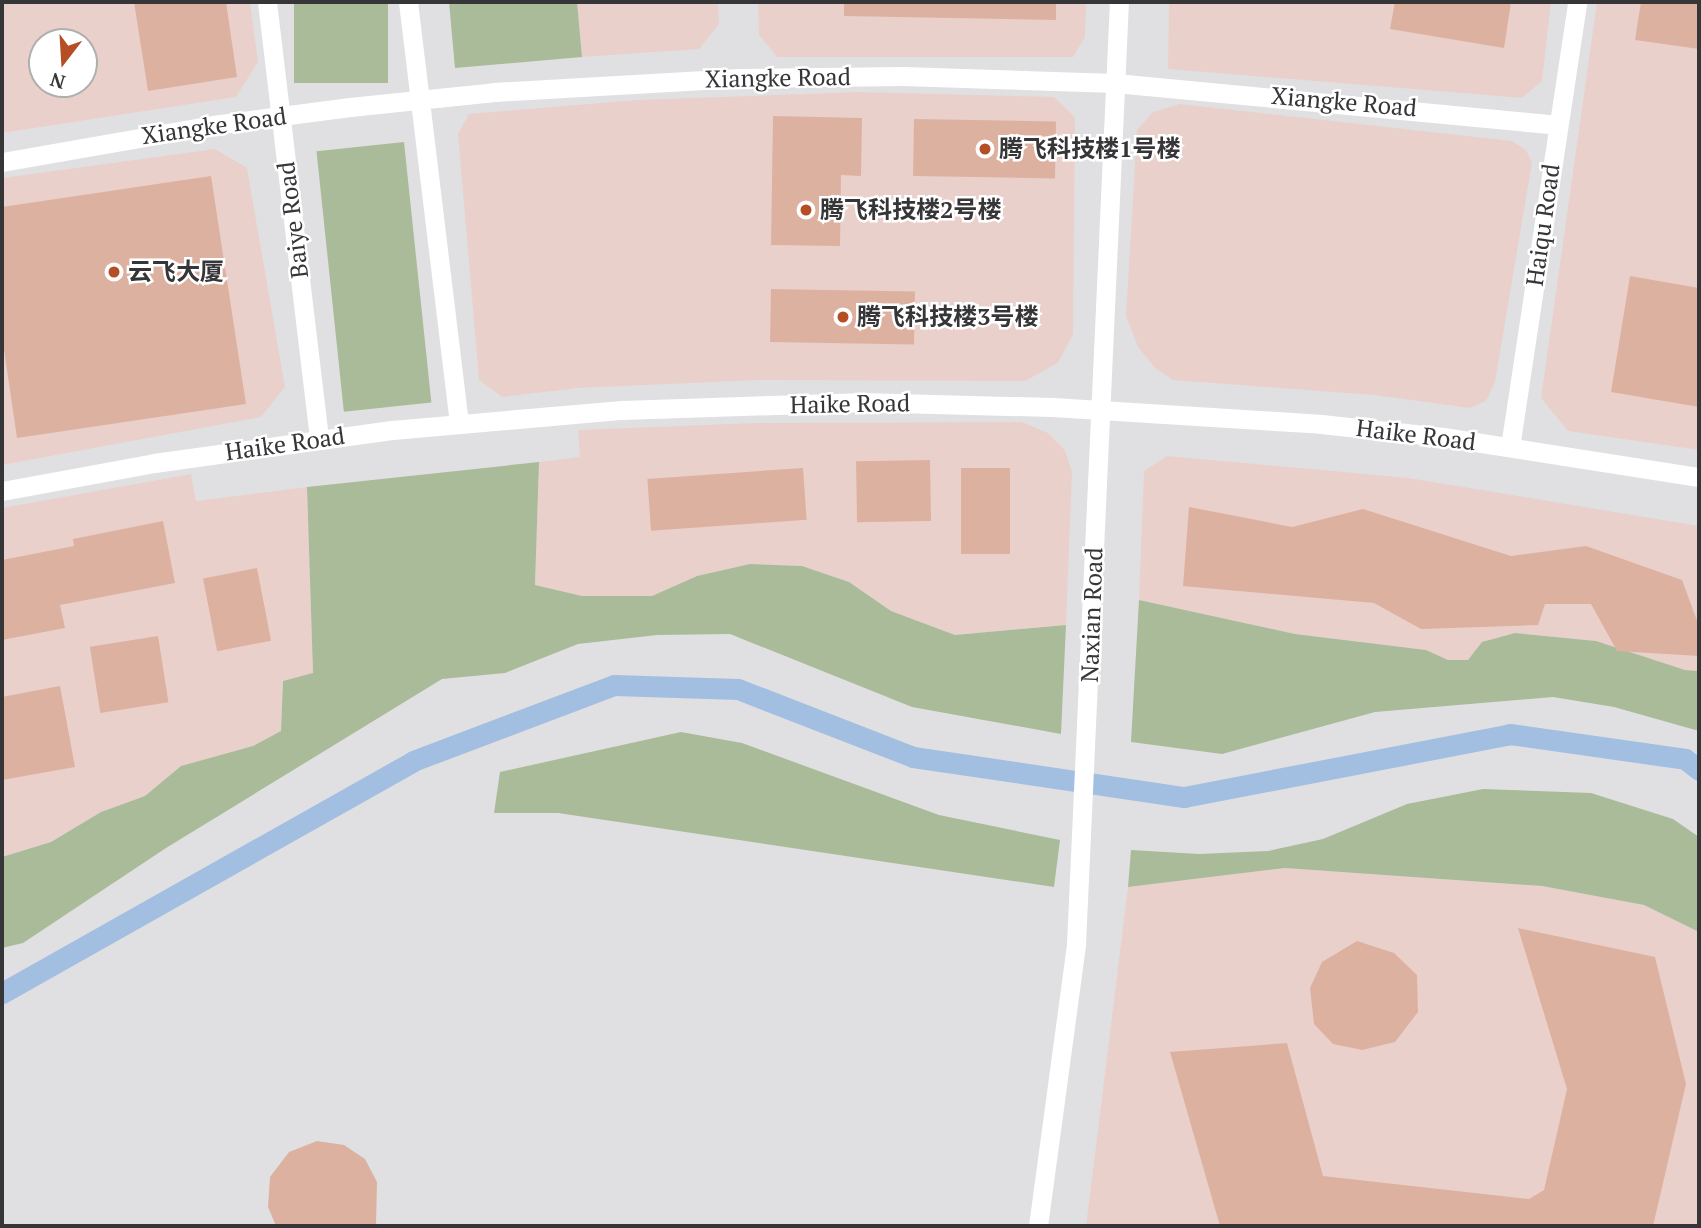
<!DOCTYPE html>
<html>
<head>
<meta charset="utf-8">
<style>
  body { margin:0 }
  #map { position:relative; width:1701px; height:1228px; overflow:hidden; background:#e0e0e3; font-family:"PT Serif","Noto Sans SC",serif }
  div>[style] { position:absolute }
  .commercial>* { inset:0; background:#ead0cb }
  .green>* { inset:0; background:#aabb9a; transform-origin:0 0 }
  .canal>* { height:21px; margin:-10.5px; padding:0 10.5px; transform-origin:10.5px; border-radius:10.5px; background:#a2bee0 }
  .building>* { inset:0; background:#ddb1a0; transform-origin:0 0 }
  .minor>* { height:19px; margin:-9.5px; padding:0 9.5px; transform-origin:9.5px; border-radius:9.5px; background:#fff }
  .dots>* { width:19px; height:19px; translate:-50% -50%; box-sizing:border-box; border:4px solid #fff; border-radius:50% }
  span { translate:-50% -50%; white-space:nowrap; text-align:center; line-height:1.15; -webkit-text-stroke:5px #fff; paint-order:stroke }
  .street-label { font-size:24px; color:#363638 }
  .poi-label { font-size:24px; color:#363638; font-weight:700 }
  .left { translate:0 -50%; text-align:left }
  .frame { position:absolute; inset:0; border:4px solid #363638; pointer-events:none }
  .north { position:absolute; left:28px; top:28px; width:70px; height:70px; box-sizing:border-box; background:#fff; border:2px solid #afafaf; border-radius:50%; rotate:197deg; font-size:19px; font-weight:700; line-height:28px; text-align:center; color:#363638 }
  .north::after { content:''; display:block; margin:auto; width:24px; height:32px; background:#b54e24; clip-path:polygon(50% 0,100% 100%,50% 72%,0 100%) }
</style>
</head>
<body>
<div id="map">
  <div class="commercial">
    <i style="clip-path:polygon(evenodd,2px 2px,250px 2px,258px 62px,236px 97px,2px 133px,2px 2px,42px 42px,84px 42px,84px 84px,42px 84px,42px 42px)"></i>
    <i style="clip-path:polygon(577px 2px,718px 2px,719px 24px,699px 49px,582px 57px)"></i>
    <i style="clip-path:polygon(758px 2px,1086px 2px,1085px 37px,1073px 57px,777px 57px,759px 35px)"></i>
    <i style="clip-path:polygon(1169px 2px,1551px 2px,1542px 81px,1522px 98px,1168px 69px)"></i>
    <i style="clip-path:polygon(1597px 2px,1699px 2px,1699px 450px,1568px 431px,1541px 398px)"></i>
    <i style="clip-path:polygon(858px 92px,1054px 97px,1075px 117px,1073px 334px,1058px 363px,1025px 381px,758px 380px,578px 388px,502px 397px,479px 380px,458px 134px,469px 114px,637px 100px)"></i>
    <i style="clip-path:polygon(1180px 104px,1512px 141px,1526px 150px,1532px 163px,1495px 382px,1486px 401px,1470px 408px,1374px 395px,1173px 380px,1155px 368px,1138px 347px,1126px 316px,1137px 130px,1153px 112px)"></i>
    <i style="clip-path:polygon(215px 149px,247px 168px,285px 387px,261px 417px,2px 465px,2px 178px)"></i>
    <i style="clip-path:polygon(1022px 422px,1048px 433px,1065px 450px,1072px 472px,1066px 625px,955px 635px,891px 611px,849px 582px,802px 566px,750px 564px,697px 576px,652px 596px,582px 596px,535px 585px,539px 462px,580px 457px,578px 430px,754px 423px)"></i>
    <i style="clip-path:polygon(1167px 456px,1409px 478px,1699px 526px,1699px 671px,1685px 670px,1596px 641px,1515px 633px,1483px 642px,1468px 660px,1448px 660px,1426px 650px,1295px 634px,1139px 600px,1144px 471px)"></i>
    <i style="clip-path:polygon(191px 474px,196px 501px,307px 487px,313px 674px,283px 681px,281px 731px,253px 746px,181px 766px,145px 796px,101px 812px,51px 842px,2px 857px,2px 508px)"></i>
    <i style="clip-path:polygon(1285px 868px,1542px 886px,1644px 905px,1699px 932px,1699px 1226px,1086px 1226px,1128px 887px)"></i>
  </div>
  <div class="green">
    <i style="left:294px;top:2px;width:94px;height:81px"></i>
    <i style="clip-path:polygon(449px 2px,577px 2px,582px 57px,455px 68px)"></i>
    <i style="left:404px;top:142px;width:262px;height:88px;rotate:84deg"></i>
    <i style="clip-path:polygon(539px 462px,535px 585px,582px 596px,652px 596px,697px 576px,750px 564px,802px 566px,849px 582px,891px 611px,955px 635px,1066px 625px,1061px 734px,912px 707px,730px 634px,657px 635px,578px 644px,505px 673px,442px 679px,166px 848px,23px 943px,2px 948px,2px 857px,51px 842px,101px 812px,145px 796px,181px 766px,253px 746px,281px 731px,283px 681px,313px 673px,307px 487px)"></i>
    <i style="clip-path:polygon(1139px 600px,1295px 634px,1426px 650px,1448px 660px,1468px 660px,1482px 642px,1515px 633px,1596px 641px,1685px 670px,1699px 671px,1699px 731px,1614px 707px,1553px 697px,1375px 712px,1222px 754px,1131px 742px)"></i>
    <i style="clip-path:polygon(681px 732px,742px 743px,939px 815px,1060px 840px,1054px 887px,558px 813px,494px 813px,500px 772px)"></i>
    <i style="clip-path:polygon(1483px 789px,1591px 793px,1673px 819px,1699px 837px,1699px 932px,1644px 905px,1542px 886px,1285px 868px,1128px 887px,1131px 850px,1199px 854px,1268px 851px,1323px 839px,1407px 804px)"></i>
  </div>
  <div class="canal">
    <i style="left:2px;top:993px;width:472px;rotate:-29.4deg"></i>
    <i style="left:413px;top:761px;width:215px;rotate:-20.7deg"></i>
    <i style="left:614px;top:685px;width:124px;rotate:1.8deg"></i>
    <i style="left:738px;top:689px;width:188px;rotate:21.2deg"></i>
    <i style="left:913px;top:757px;width:274px;rotate:8.4deg"></i>
    <i style="left:1184px;top:797px;width:332px;rotate:-10.9deg"></i>
    <i style="left:1510px;top:734px;width:177px;rotate:8.1deg"></i>
    <i style="left:1685px;top:759px;width:18px;rotate:38deg"></i>
  </div>
  <div class="building">
    <i style="clip-path:polygon(134px 2px,226px 2px,237px 77px,148px 91px)"></i>
    <i style="clip-path:polygon(844px 2px,1056px 2px,1056px 20px,844px 16px)"></i>
    <i style="clip-path:polygon(1395px 2px,1511px 2px,1504px 48px,1390px 29px)"></i>
    <i style="clip-path:polygon(1641px 2px,1699px 2px,1699px 49px,1635px 40px)"></i>
    <i style="clip-path:polygon(773px 116px,862px 118px,861px 176px,841px 175px,840px 246px,771px 245px)"></i>
    <i style="left:914px;top:119px;width:142px;height:57px;rotate:1deg"></i>
    <i style="clip-path:polygon(211px 176px,246px 404px,17px 438px,2px 336px,2px 207px)"></i>
    <i style="clip-path:polygon(1630px 276px,1699px 288px,1699px 407px,1611px 392px)"></i>
    <i style="left:771px;top:289px;width:144px;height:53px;rotate:1deg"></i>
    <i style="left:930px;top:460px;width:61px;height:74px;rotate:89deg"></i>
    <i style="left:803px;top:468px;width:52px;height:156px;rotate:86deg"></i>
    <i style="left:961px;top:468px;width:49px;height:86px"></i>
    <i style="clip-path:polygon(1189px 507px,1292px 527px,1363px 509px,1511px 556px,1586px 546px,1682px 580px,1699px 626px,1699px 656px,1617px 651px,1591px 604px,1545px 604px,1538px 625px,1421px 629px,1374px 603px,1183px 586px)"></i>
    <i style="clip-path:polygon(163px 521px,175px 583px,60px 605px,65px 628px,2px 640px,2px 560px,74px 546px,73px 539px)"></i>
    <i style="left:257px;top:568px;width:74px;height:55px;rotate:79deg"></i>
    <i style="left:158px;top:636px;width:67px;height:69px;rotate:81deg"></i>
    <i style="clip-path:polygon(60px 686px,75px 767px,2px 780px,2px 697px)"></i>
    <i style="clip-path:polygon(1518px 928px,1655px 957px,1686px 1084px,1653px 1226px,1220px 1226px,1170px 1052px,1287px 1043px,1323px 1176px,1529px 1199px,1544px 1190px,1567px 1089px)"></i>
    <i style="clip-path:polygon(1357px 941px,1394px 953px,1417px 975px,1418px 1012px,1395px 1042px,1362px 1050px,1333px 1044px,1314px 1024px,1310px 988px,1322px 962px)"></i>
    <i style="clip-path:polygon(317px 1141px,344px 1145px,365px 1159px,377px 1182px,376px 1226px,276px 1226px,268px 1207px,270px 1177px,289px 1152px)"></i>
  </div>
  <div class="minor">
    <i style="left:267px;top:2px;width:440px;rotate:83.2deg"></i>
    <i style="left:408px;top:2px;width:424px;rotate:83.1deg"></i>
    <i style="left:2px;top:162px;width:214px;rotate:-9.9deg"></i>
    <i style="left:213px;top:125px;width:138px;rotate:-7.5deg"></i>
    <i style="left:350px;top:107px;width:145px;rotate:-5.9deg"></i>
    <i style="left:494px;top:92px;width:245px;rotate:-3.3deg"></i>
    <i style="left:739px;top:78px;width:164px;rotate:-0.7deg"></i>
    <i style="left:903px;top:76px;width:212px;rotate:1.9deg"></i>
    <i style="left:1115px;top:83px;width:445px;rotate:5.4deg"></i>
    <i style="left:1510px;top:447px;width:450px;rotate:-81.4deg"></i>
    <i style="left:2px;top:491px;width:155px;rotate:-10.4deg"></i>
    <i style="left:154px;top:463px;width:240px;rotate:-7.9deg"></i>
    <i style="left:392px;top:430px;width:231px;rotate:-5deg"></i>
    <i style="left:622px;top:410px;width:237px;rotate:-1.9deg"></i>
    <i style="left:859px;top:402px;width:194px;rotate:1.5deg"></i>
    <i style="left:1053px;top:407px;width:269px;rotate:3.6deg"></i>
    <i style="left:1321px;top:424px;width:123px;rotate:6.1deg"></i>
    <i style="left:1443px;top:437px;width:259px;rotate:8.9deg"></i>
    <i style="left:1038px;top:1226px;width:285px;rotate:-82.3deg"></i>
    <i style="left:1076px;top:944px;width:943px;rotate:-87.39deg"></i>
  </div>
  <div class="dots">
    <i style="left:985px;top:149px;background:#b54e24"></i>
    <i style="left:806px;top:210px;background:#b54e24"></i>
    <i style="left:114px;top:272px;background:#b54e24"></i>
    <i style="left:843px;top:317px;background:#b54e24"></i>
  </div>
  <div class="street-label">
    <span style="left:778px;top:78px;rotate:-1deg">Xiangke Road</span>
    <span style="left:1344px;top:102px;rotate:5deg">Xiangke Road</span>
    <span style="left:214px;top:126px;rotate:-8deg">Xiangke Road</span>
    <span style="left:293px;top:220px;rotate:-97deg">Baiye Road</span>
    <span style="left:1543px;top:225px;rotate:-82deg">Haiqu Road</span>
    <span style="left:850px;top:404px;rotate:-1deg">Haike Road</span>
    <span style="left:1416px;top:435px;rotate:7deg">Haike Road</span>
    <span style="left:285px;top:444px;rotate:-8deg">Haike Road</span>
    <span style="left:1092px;top:615px;rotate:-88deg">Naxian Road</span>
  </div>
  <div class="poi-label">
    <span class="left" style="left:999px;top:149px">腾飞科技楼1号楼</span>
    <span class="left" style="left:820px;top:210px">腾飞科技楼2号楼</span>
    <span class="left" style="left:128px;top:272px">云飞大厦</span>
    <span class="left" style="left:857px;top:317px">腾飞科技楼3号楼</span>
  </div>
  <div class="frame"></div>
  <div class="north">N</div>
</div>
</body>
</html>
